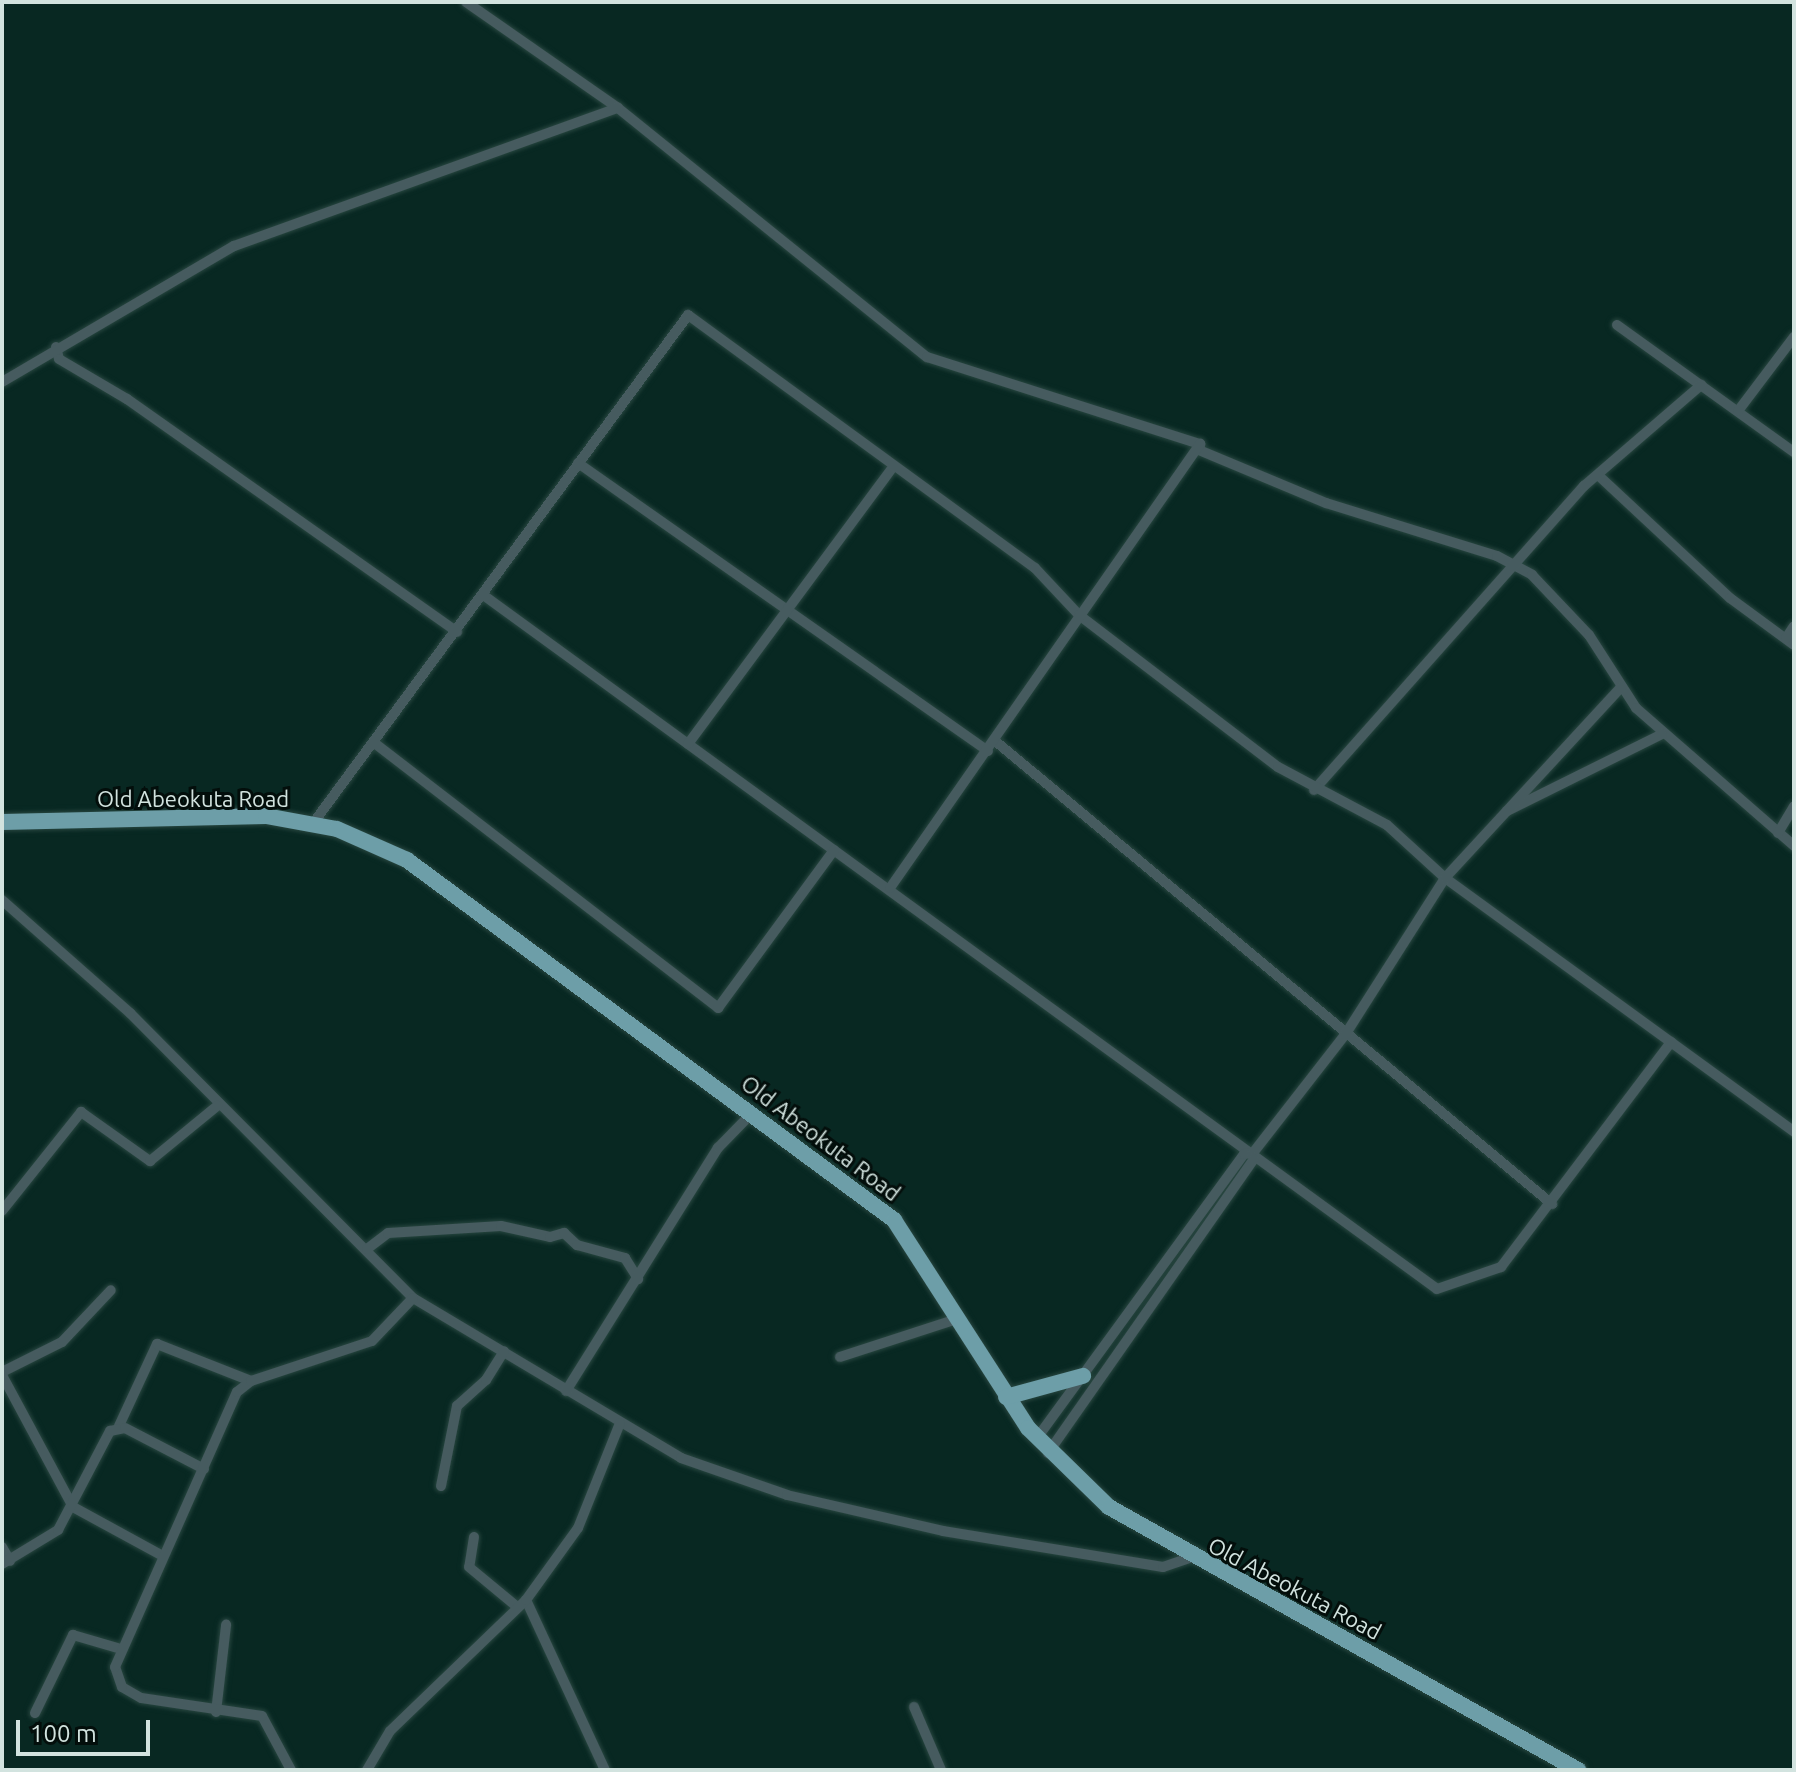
<!DOCTYPE html>
<html>
<head>
<meta charset="utf-8">
<style>
  body { margin:0 }
  #map { position:relative; width:1796px; height:1772px; overflow:hidden; background:#082822; font-family:Ubuntu,sans-serif }
  div>[style] { position:absolute }
  .roads { filter:drop-shadow(0 0 2px #284640) drop-shadow(0 0 2px #284640) }
  .minor>* { height:10px; margin:-5px; padding:0 5px; transform-origin:5px; border-radius:5px; background:#465b5f }
  .trunk>* { height:16px; margin:-8px; padding:0 8px; transform-origin:8px; border-radius:8px; background:#6d9ea8 }
  span { translate:-50% -50%; white-space:nowrap; text-align:center; line-height:1.15; -webkit-text-stroke:6px #030e0b; paint-order:stroke }
  .street-label { font-size:22px; color:#d2e3df }
  .frame { position:absolute; inset:0; border:4px solid #d2e3df; pointer-events:none }
  .scale { position:absolute; left:16px; top:1720px; width:134px; height:36px; box-sizing:border-box; border:4px solid #d2e3df; border-top:0; padding-left:10px; font-size:24px; line-height:28px; white-space:nowrap; color:#d2e3df; -webkit-text-stroke:6px #030e0b; paint-order:stroke }
</style>
</head>
<body>
<div id="map">
  <div class="roads">
    <div class="minor">
      <i style="left:466px;top:2px;width:185px;rotate:34.9deg"></i>
      <i style="left:618px;top:108px;width:397px;rotate:38.9deg"></i>
      <i style="left:927px;top:357px;width:287px;rotate:17.7deg"></i>
      <i style="left:1200px;top:444px;width:6px;rotate:99deg"></i>
      <i style="left:1199px;top:450px;width:138px;rotate:22.7deg"></i>
      <i style="left:1326px;top:503px;width:179px;rotate:17.2deg"></i>
      <i style="left:1497px;top:556px;width:40px;rotate:28deg"></i>
      <i style="left:1532px;top:575px;width:83px;rotate:46.5deg"></i>
      <i style="left:1589px;top:635px;width:87px;rotate:57.2deg"></i>
      <i style="left:1636px;top:708px;width:210px;rotate:41.1deg"></i>
      <i style="left:1617px;top:325px;width:218px;rotate:35.7deg"></i>
      <i style="left:56px;top:347px;width:12px;rotate:76deg"></i>
      <i style="left:59px;top:359px;width:79px;rotate:30.5deg"></i>
      <i style="left:127px;top:399px;width:404px;rotate:35.2deg"></i>
      <i style="left:2px;top:382px;width:269px;rotate:-30.4deg"></i>
      <i style="left:234px;top:246px;width:408px;rotate:-19.8deg"></i>
      <i style="left:1738px;top:411px;width:93px;rotate:-52.9deg"></i>
      <i style="left:578px;top:463px;width:501px;rotate:35.09deg"></i>
      <i style="left:1598px;top:475px;width:180px;rotate:43deg"></i>
      <i style="left:1730px;top:598px;width:79px;rotate:36.3deg"></i>
      <i style="left:486px;top:597px;width:1176px;rotate:36.04deg"></i>
      <i style="left:1437px;top:1289px;width:68px;rotate:-19deg"></i>
      <i style="left:1501px;top:1267px;width:282px;rotate:-52.9deg"></i>
      <i style="left:1786px;top:638px;width:14px;rotate:-56deg"></i>
      <i style="left:994px;top:740px;width:726px;rotate:39.74deg"></i>
      <i style="left:688px;top:744px;width:341px;rotate:-53.5deg"></i>
      <i style="left:377px;top:745px;width:431px;rotate:37.6deg"></i>
      <i style="left:718px;top:1008px;width:196px;rotate:-53.7deg"></i>
      <i style="left:1314px;top:790px;width:407px;rotate:-48.4deg"></i>
      <i style="left:1584px;top:486px;width:155px;rotate:-40.8deg"></i>
      <i style="left:1507px;top:811px;width:173px;rotate:-26.4deg"></i>
      <i style="left:314px;top:822px;width:630px;rotate:-53.58deg"></i>
      <i style="left:688px;top:315px;width:429px;rotate:36.1deg"></i>
      <i style="left:1035px;top:568px;width:64px;rotate:46.9deg"></i>
      <i style="left:1079px;top:615px;width:250px;rotate:37.4deg"></i>
      <i style="left:1278px;top:767px;width:123px;rotate:28deg"></i>
      <i style="left:1387px;top:825px;width:79px;rotate:42.4deg"></i>
      <i style="left:1445px;top:878px;width:432px;rotate:36deg"></i>
      <i style="left:1778px;top:833px;width:31px;rotate:-59deg"></i>
      <i style="left:890px;top:888px;width:542px;rotate:-55.08deg"></i>
      <i style="left:2px;top:900px;width:171px;rotate:41.4deg"></i>
      <i style="left:130px;top:1013px;width:402px;rotate:45.2deg"></i>
      <i style="left:413px;top:1298px;width:312px;rotate:30.8deg"></i>
      <i style="left:681px;top:1458px;width:112px;rotate:19.2deg"></i>
      <i style="left:787px;top:1495px;width:160px;rotate:13deg"></i>
      <i style="left:943px;top:1531px;width:223px;rotate:9.3deg"></i>
      <i style="left:1163px;top:1567px;width:31px;rotate:-19deg"></i>
      <i style="left:2px;top:1211px;width:127px;rotate:-51.4deg"></i>
      <i style="left:81px;top:1112px;width:85px;rotate:35.4deg"></i>
      <i style="left:150px;top:1161px;width:87px;rotate:-39.4deg"></i>
      <i style="left:367px;top:1249px;width:26px;rotate:-37deg"></i>
      <i style="left:388px;top:1233px;width:113px;rotate:-3.5deg"></i>
      <i style="left:501px;top:1226px;width:50px;rotate:12.7deg"></i>
      <i style="left:550px;top:1237px;width:15px;rotate:-16deg"></i>
      <i style="left:564px;top:1233px;width:18px;rotate:43deg"></i>
      <i style="left:577px;top:1245px;width:50px;rotate:15.2deg"></i>
      <i style="left:625px;top:1258px;width:25px;rotate:58deg"></i>
      <i style="left:840px;top:1357px;width:126px;rotate:-18deg"></i>
      <i style="left:2px;top:1372px;width:67px;rotate:-26.6deg"></i>
      <i style="left:62px;top:1342px;width:71px;rotate:-46.7deg"></i>
      <i style="left:2px;top:1375px;width:150px;rotate:61.7deg"></i>
      <i style="left:73px;top:1507px;width:100px;rotate:28.6deg"></i>
      <i style="left:566px;top:1391px;width:287px;rotate:-58deg"></i>
      <i style="left:718px;top:1148px;width:49px;rotate:-45.8deg"></i>
      <i style="left:118px;top:1428px;width:93px;rotate:-65.1deg"></i>
      <i style="left:157px;top:1344px;width:101px;rotate:21.5deg"></i>
      <i style="left:1037px;top:1438px;width:351px;rotate:-53.9deg"></i>
      <i style="left:1244px;top:1154px;width:9px;rotate:-6deg"></i>
      <i style="left:1253px;top:1153px;width:150px;rotate:-52.1deg"></i>
      <i style="left:1345px;top:1035px;width:186px;rotate:-57.5deg"></i>
      <i style="left:1445px;top:878px;width:260px;rotate:-47.3deg"></i>
      <i style="left:1048px;top:1453px;width:359px;rotate:-55deg"></i>
      <i style="left:441px;top:1486px;width:82px;rotate:-78.7deg"></i>
      <i style="left:457px;top:1406px;width:39px;rotate:-42deg"></i>
      <i style="left:486px;top:1380px;width:34px;rotate:-58deg"></i>
      <i style="left:474px;top:1537px;width:30px;rotate:99deg"></i>
      <i style="left:469px;top:1567px;width:61px;rotate:39.7deg"></i>
      <i style="left:2px;top:1547px;width:16px;rotate:60deg"></i>
      <i style="left:2px;top:1564px;width:66px;rotate:-31.3deg"></i>
      <i style="left:58px;top:1530px;width:112px;rotate:-62.3deg"></i>
      <i style="left:110px;top:1431px;width:15px;rotate:-11deg"></i>
      <i style="left:125px;top:1428px;width:89px;rotate:27.4deg"></i>
      <i style="left:526px;top:1600px;width:187px;rotate:65.1deg"></i>
      <i style="left:914px;top:1707px;width:69px;rotate:66.8deg"></i>
      <i style="left:216px;top:1712px;width:88px;rotate:-83.4deg"></i>
      <i style="left:35px;top:1713px;width:87px;rotate:-64deg"></i>
      <i style="left:73px;top:1635px;width:50px;rotate:16.3deg"></i>
      <i style="left:291px;top:1770px;width:61px;rotate:-118.2deg"></i>
      <i style="left:262px;top:1716px;width:122px;rotate:-171.5deg"></i>
      <i style="left:141px;top:1698px;width:22px;rotate:-150deg"></i>
      <i style="left:122px;top:1687px;width:21px;rotate:-109deg"></i>
      <i style="left:115px;top:1667px;width:301px;rotate:-66.1deg"></i>
      <i style="left:237px;top:1392px;width:18px;rotate:-38deg"></i>
      <i style="left:251px;top:1381px;width:127px;rotate:-18.3deg"></i>
      <i style="left:372px;top:1341px;width:59px;rotate:-46.4deg"></i>
      <i style="left:367px;top:1770px;width:45px;rotate:-59.5deg"></i>
      <i style="left:390px;top:1731px;width:189px;rotate:-43.9deg"></i>
      <i style="left:526px;top:1600px;width:89px;rotate:-54.2deg"></i>
      <i style="left:578px;top:1528px;width:113px;rotate:-68.2deg"></i>
    </div>
    <div class="trunk">
      <i style="left:2px;top:822px;width:264px;rotate:-1.3deg"></i>
      <i style="left:266px;top:816px;width:72px;rotate:10.4deg"></i>
      <i style="left:337px;top:829px;width:77px;rotate:23.9deg"></i>
      <i style="left:407px;top:860px;width:606px;rotate:36.47deg"></i>
      <i style="left:894px;top:1220px;width:247px;rotate:57.2deg"></i>
      <i style="left:1028px;top:1428px;width:113px;rotate:44.3deg"></i>
      <i style="left:1109px;top:1507px;width:538px;rotate:29.28deg"></i>
      <i style="left:1006px;top:1397px;width:80px;rotate:-15.3deg"></i>
    </div>
  </div>
  <div class="street-label">
    <span style="left:193px;top:799px">Old Abeokuta Road</span>
    <span style="left:821px;top:1138px;rotate:37deg">Old Abeokuta Road</span>
    <span style="left:1295px;top:1588px;rotate:28deg">Old Abeokuta Road</span>
  </div>
  <div class="frame"></div>
  <div class="scale">100 m</div>
</div>
</body>
</html>
